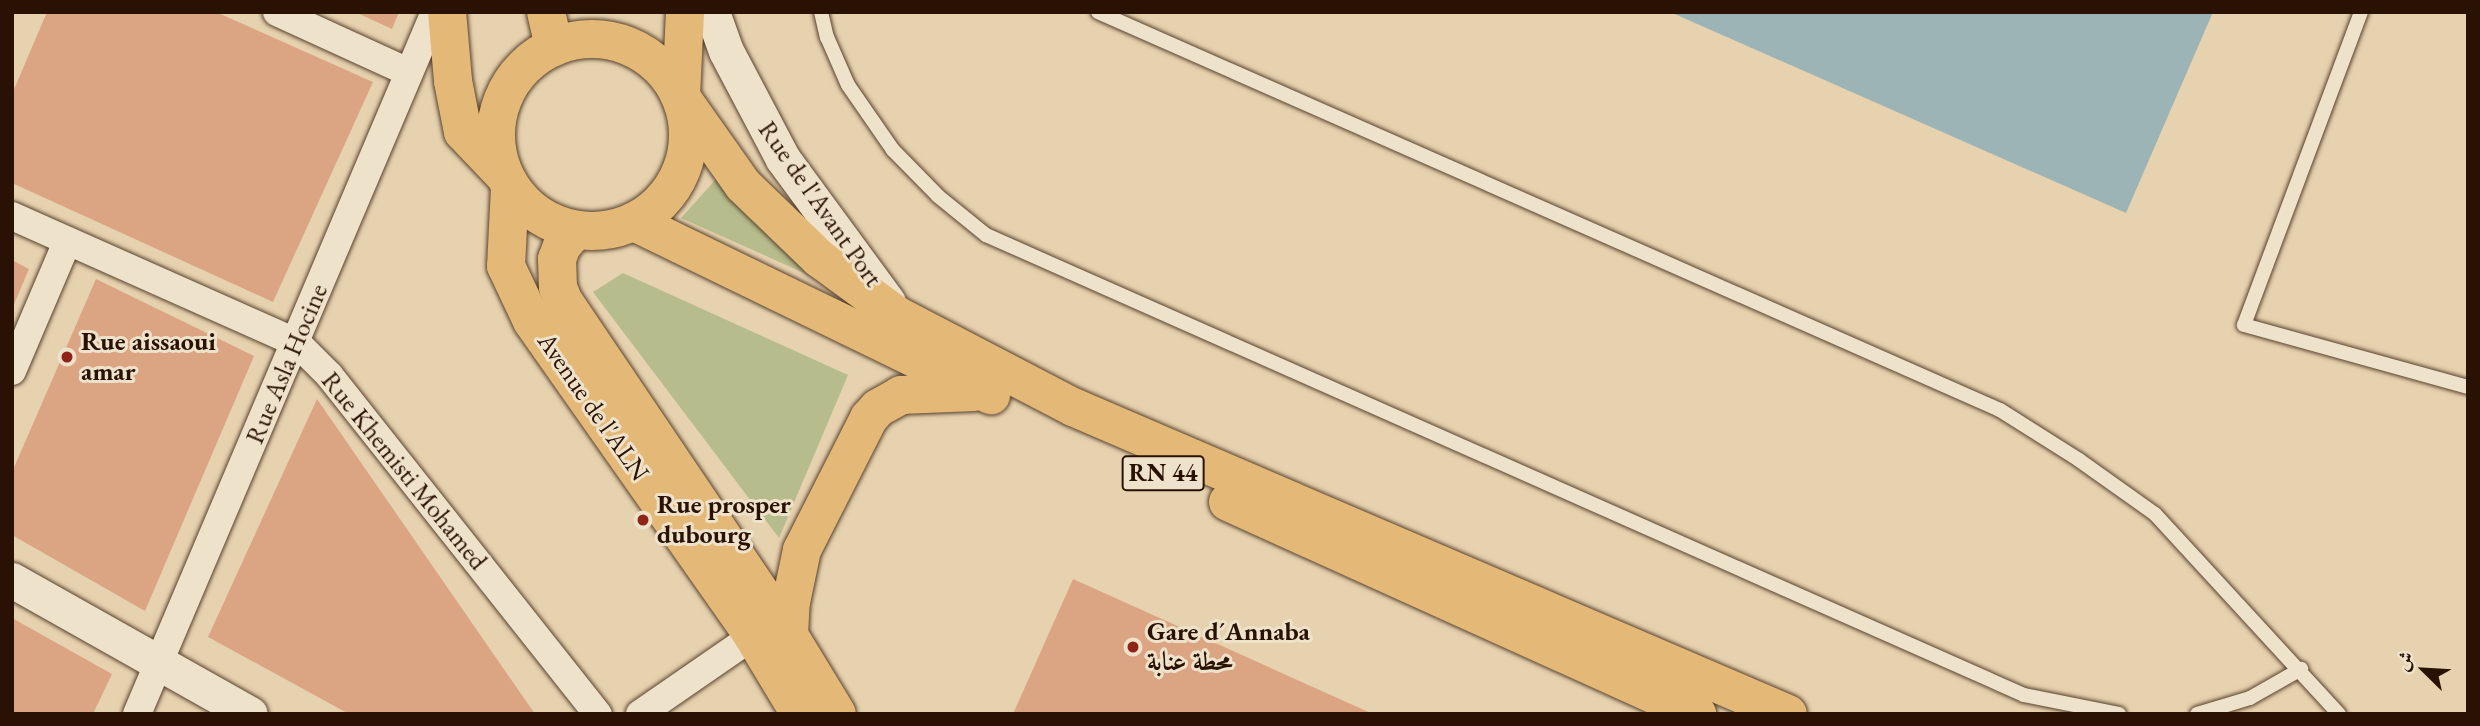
<!DOCTYPE html>
<html>
<head>
<meta charset="utf-8">
<style>
  body { margin:0 }
  #map { position:relative; width:2480px; height:726px; overflow:hidden; background:#e7d2af; font-family:"EB Garamond",Amiri,serif }
  div>[style] { position:absolute }
  .green>* { inset:0; background:#b6bc8b }
  .water>* { inset:0; background:#9db4b7 }
  .building>* { inset:0; background:#dba584 }
  .roads { filter:drop-shadow(0 0 2px #58422e) drop-shadow(0 0 2px #58422e) }
  .service>* { height:14px; margin:-7px; padding:0 7px; transform-origin:7px; border-radius:7px; background:#efe2cb }
  .minor>* { height:28px; margin:-14px; padding:0 14px; transform-origin:14px; border-radius:14px; background:#efe2cb }
  .tertiary>* { height:35px; margin:-17.5px; padding:0 17.5px; transform-origin:17.5px; border-radius:17.5px; background:#efe2cb }
  .primary>* { height:38px; margin:-19px; padding:0 19px; transform-origin:19px; border-radius:19px; background:#e4b978 }
  .primary>.ring { margin:-19px; padding:0; box-sizing:content-box; background:none; border:38px solid #e4b978; border-radius:50% }
  .dots>* { width:19px; height:19px; translate:-50% -50%; box-sizing:border-box; border:4px solid #efe2cb; border-radius:50% }
  span { translate:-50% -50%; white-space:nowrap; text-align:center; line-height:1.15; -webkit-text-stroke:6px #efe2cb; paint-order:stroke }
  .shield-label span { padding:2px 5px; background:#efe2cb; border:2px solid; border-radius:5px; -webkit-text-stroke-width:0 }
  .shield-label { font-size:24px; color:#291203; font-weight:700 }
  .street-label { font-size:26px; color:#291203 }
  .poi-label { font-size:26px; color:#291203; font-weight:700 }
  .left { translate:0 -50%; text-align:left }
  .frame { position:absolute; inset:0; border:14px solid #291203; pointer-events:none }
  .north { position:absolute; left:2389px; top:635px; width:70px; height:70px; -webkit-text-stroke:5px #efe2cb; paint-order:stroke; rotate:294deg; font-size:19px; font-weight:700; line-height:28px; text-align:center; color:#291203 }
  .north::after { content:''; display:block; margin:auto; width:24px; height:32px; background:#291203; clip-path:polygon(50% 0,100% 100%,50% 72%,0 100%) }
</style>
</head>
<body>
<div id="map">
  <div class="green">
    <i style="clip-path:polygon(718px 177px,813px 277px,681px 218px)"></i>
    <i style="clip-path:polygon(623px 273px,848px 375px,779px 538px,593px 292px)"></i>
  </div>
  <div class="water">
    <i style="clip-path:polygon(1670px 12px,2213px 12px,2126px 213px)"></i>
  </div>
  <div class="building">
    <i style="clip-path:polygon(47px 12px,216px 12px,373px 82px,273px 302px,12px 183px,12px 94px)"></i>
    <i style="clip-path:polygon(355px 12px,399px 12px,392px 29px)"></i>
    <i style="clip-path:polygon(12px 260px,29px 269px,12px 309px)"></i>
    <i style="clip-path:polygon(96px 279px,254px 356px,145px 611px,12px 535px,12px 472px)"></i>
    <i style="clip-path:polygon(317px 399px,535px 714px,349px 714px,208px 637px)"></i>
    <i style="clip-path:polygon(1073px 579px,1373px 714px,1013px 714px)"></i>
    <i style="clip-path:polygon(12px 618px,112px 674px,93px 714px,12px 714px)"></i>
  </div>
  <div class="roads">
    <div class="service">
      <i style="left:821px;top:12px;width:26px;rotate:77deg"></i>
      <i style="left:827px;top:37px;width:52px;rotate:66.4deg"></i>
      <i style="left:848px;top:85px;width:79px;rotate:55.3deg"></i>
      <i style="left:893px;top:150px;width:64px;rotate:45.6deg"></i>
      <i style="left:938px;top:196px;width:62px;rotate:39.1deg"></i>
      <i style="left:986px;top:235px;width:1135px;rotate:23.9deg"></i>
      <i style="left:2024px;top:695px;width:97px;rotate:11.3deg"></i>
      <i style="left:1098px;top:12px;width:986px;rotate:23.81deg"></i>
      <i style="left:2000px;top:410px;width:93px;rotate:32.3deg"></i>
      <i style="left:2079px;top:460px;width:93px;rotate:35.4deg"></i>
      <i style="left:2155px;top:514px;width:272px;rotate:47.4deg"></i>
      <i style="left:2361px;top:12px;width:334px;rotate:110.5deg"></i>
      <i style="left:2244px;top:325px;width:232px;rotate:15.5deg"></i>
      <i style="left:2197px;top:714px;width:55px;rotate:-16.8deg"></i>
      <i style="left:2250px;top:698px;width:59px;rotate:-29.6deg"></i>
    </div>
    <div class="minor">
      <i style="left:277px;top:12px;width:144px;rotate:24.6deg"></i>
      <i style="left:12px;top:216px;width:312px;rotate:24deg"></i>
      <i style="left:297px;top:343px;width:45px;rotate:45deg"></i>
      <i style="left:329px;top:375px;width:433px;rotate:51.6deg"></i>
      <i style="left:12px;top:371px;width:140px;rotate:-66.9deg"></i>
      <i style="left:137px;top:714px;width:763px;rotate:-67deg"></i>
      <i style="left:640px;top:714px;width:137px;rotate:-34.6deg"></i>
    </div>
    <div class="tertiary">
      <i style="left:712px;top:12px;width:41px;rotate:70.3deg"></i>
      <i style="left:726px;top:51px;width:122px;rotate:62.2deg"></i>
      <i style="left:783px;top:159px;width:177px;rotate:53.7deg"></i>
      <i style="left:12px;top:580px;width:273px;rotate:29.4deg"></i>
    </div>
    <div class="primary">
      <i style="left:447px;top:12px;width:69px;rotate:85deg"></i>
      <i style="left:453px;top:81px;width:52px;rotate:78.9deg"></i>
      <i style="left:463px;top:132px;width:58px;rotate:46.4deg"></i>
      <i style="left:546px;top:12px;width:36px;rotate:77deg"></i>
      <i style="left:685px;top:12px;width:85px;rotate:92.7deg"></i>
      <i style="left:681px;top:97px;width:108px;rotate:54.8deg"></i>
      <i style="left:743px;top:185px;width:107px;rotate:43.9deg"></i>
      <i style="left:820px;top:259px;width:97px;rotate:36.2deg"></i>
      <i style="left:898px;top:316px;width:197px;rotate:27.5deg"></i>
      <i style="left:1073px;top:407px;width:778px;rotate:23.24deg"></i>
      <i class="ring" style="left:496px;top:39px;width:154px;height:154px"></i>
      <i style="left:510px;top:188px;width:78px;rotate:92.9deg"></i>
      <i style="left:506px;top:266px;width:61px;rotate:64.7deg"></i>
      <i style="left:532px;top:321px;width:385px;rotate:54.9deg"></i>
      <i style="left:753px;top:636px;width:91px;rotate:58.9deg"></i>
      <i style="left:634px;top:222px;width:397px;rotate:25.9deg"></i>
      <i style="left:575px;top:231px;width:20px;rotate:131deg"></i>
      <i style="left:562px;top:246px;width:14px;rotate:111deg"></i>
      <i style="left:557px;top:259px;width:28px;rotate:88deg"></i>
      <i style="left:558px;top:287px;width:14px;rotate:69deg"></i>
      <i style="left:563px;top:300px;width:404px;rotate:56deg"></i>
      <i style="left:789px;top:635px;width:92px;rotate:58.7deg"></i>
      <i style="left:1228px;top:502px;width:515px;rotate:24.32deg"></i>
      <i style="left:789px;top:635px;width:33px;rotate:-87deg"></i>
      <i style="left:791px;top:602px;width:53px;rotate:-78.1deg"></i>
      <i style="left:802px;top:550px;width:148px;rotate:-63.1deg"></i>
      <i style="left:869px;top:418px;width:13px;rotate:-48deg"></i>
      <i style="left:878px;top:408px;width:26px;rotate:-29deg"></i>
      <i style="left:901px;top:395px;width:73px;rotate:-2.4deg"></i>
    </div>
  </div>
  <div class="dots">
    <i style="left:67px;top:357px;background:#8f2418"></i>
    <i style="left:643px;top:520px;background:#8f2418"></i>
    <i style="left:1133px;top:647px;background:#8f2418"></i>
  </div>
  <div class="shield-label">
    <span style="left:1163px;top:473px">RN 44</span>
  </div>
  <div class="street-label">
    <span style="left:820px;top:204px;rotate:55deg">Rue de l'Avant Port</span>
    <span style="left:287px;top:364px;rotate:-67deg">Rue Asla Hocine</span>
    <span style="left:593px;top:407px;rotate:55deg">Avenue de l'ALN</span>
    <span style="left:404px;top:471px;rotate:51deg">Rue Khemisti Mohamed</span>
  </div>
  <div class="poi-label">
    <span class="left" style="left:81px;top:357px">Rue aissaoui<br>amar</span>
    <span class="left" style="left:657px;top:520px">Rue prosper<br>dubourg</span>
    <span class="left" style="left:1147px;top:647px">Gare d´Annaba<br>محطة عنابة</span>
  </div>
  <div class="frame"></div>
  <div class="north">ش</div>
</div>
</body>
</html>
